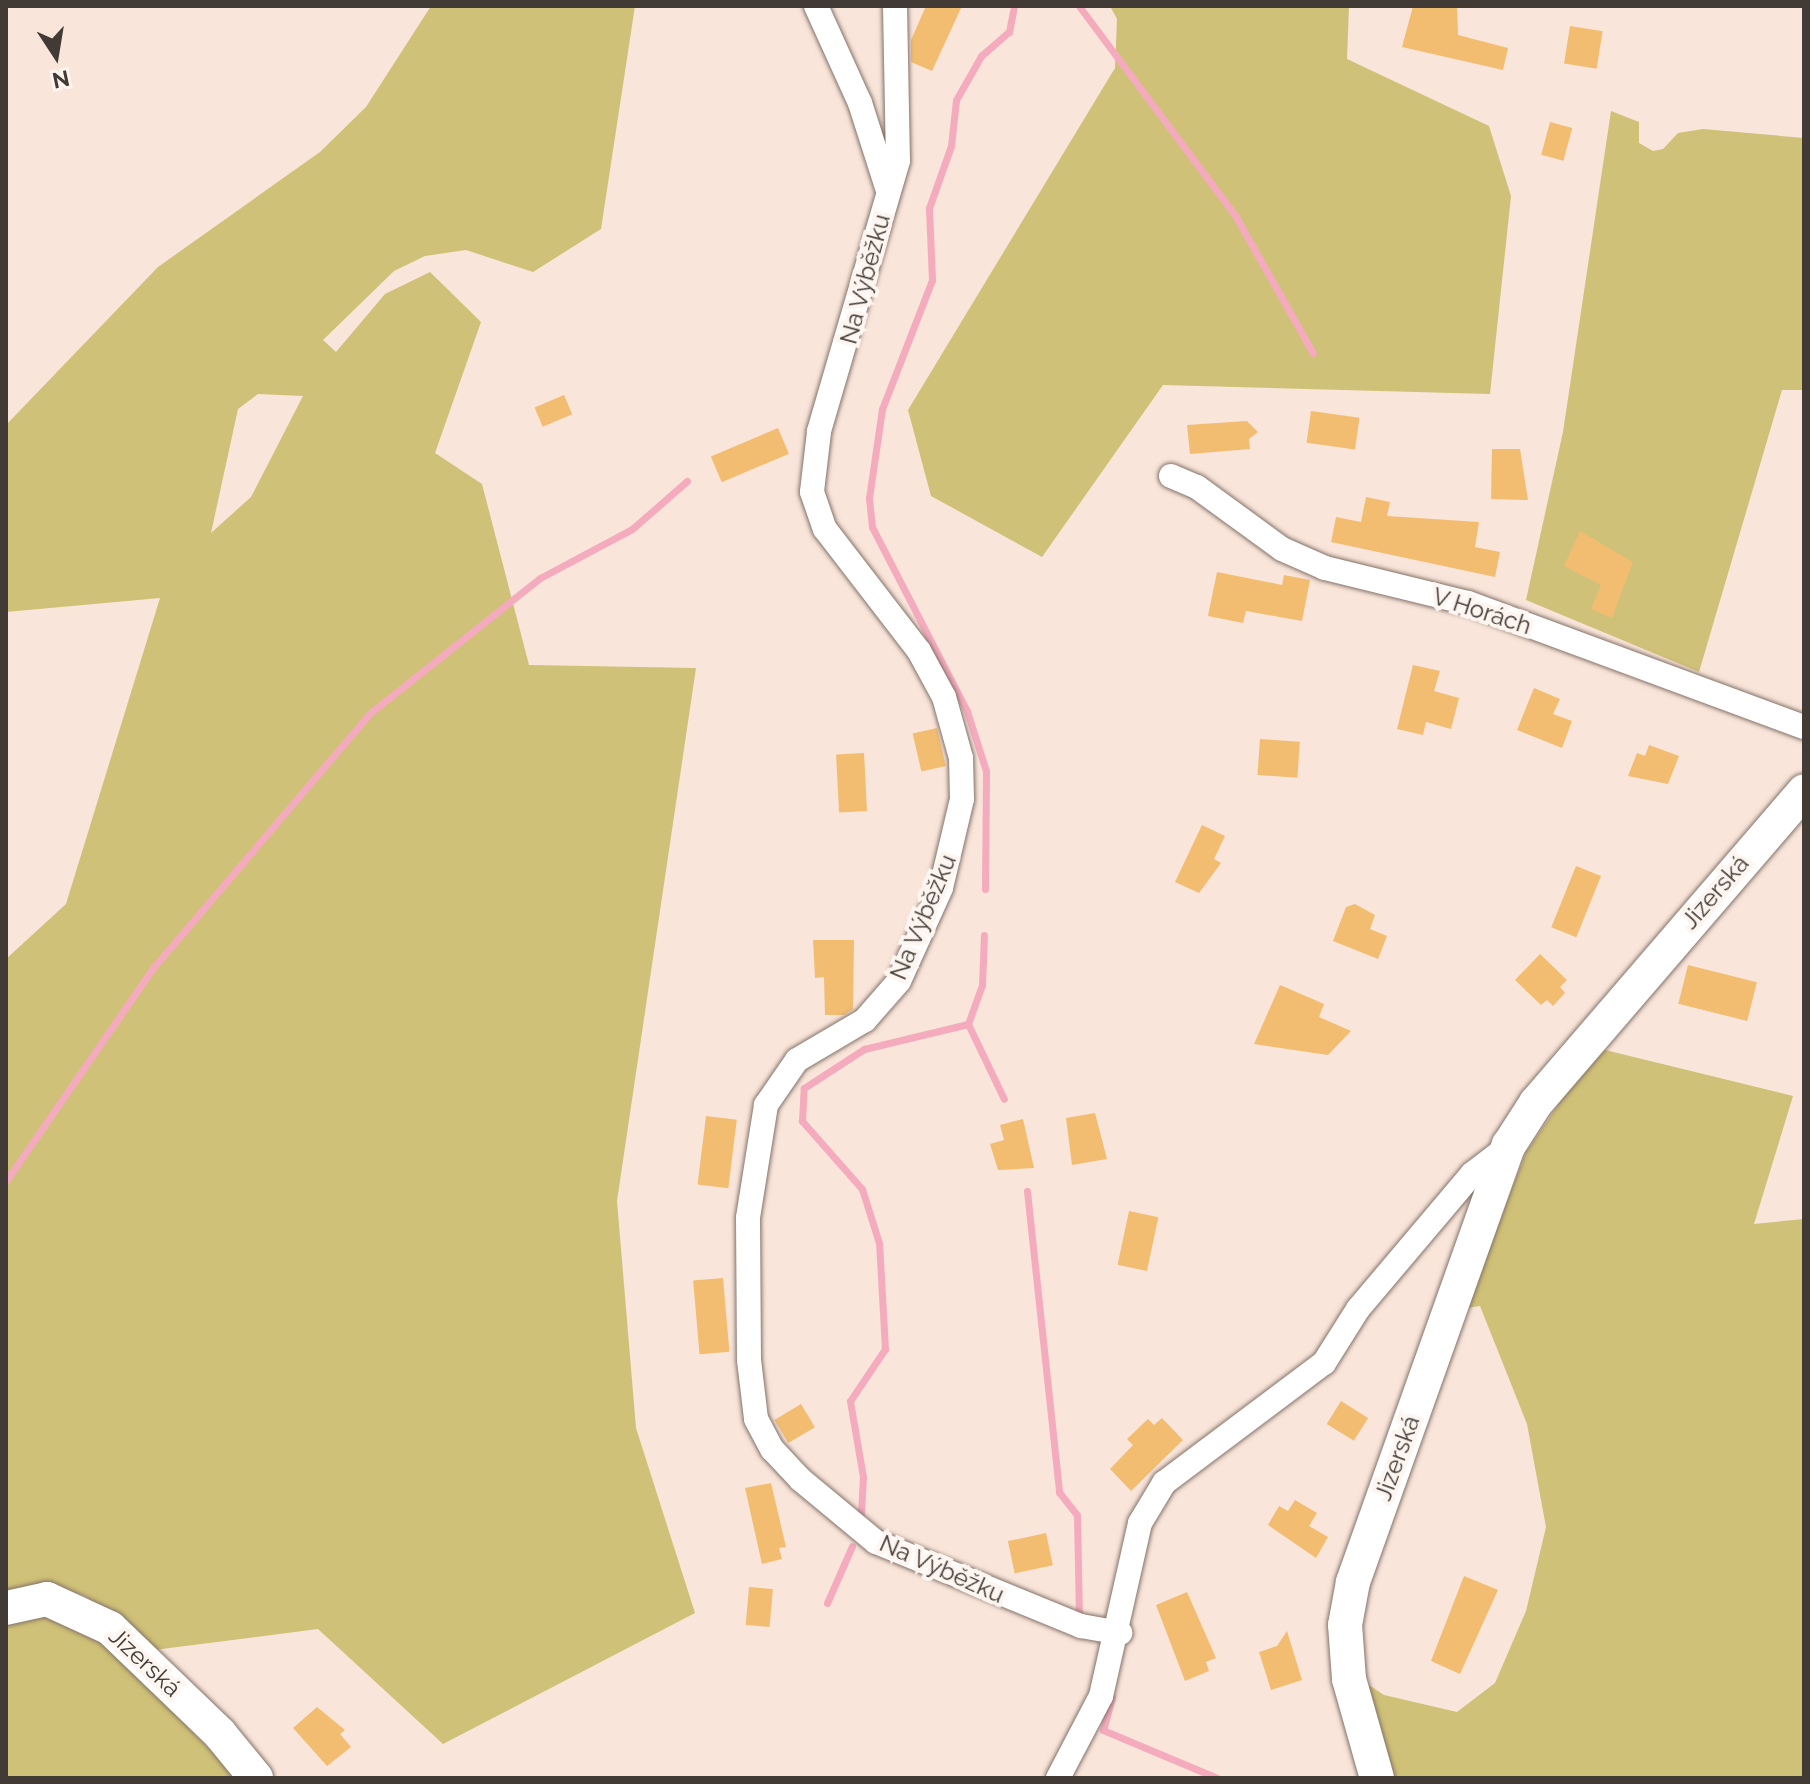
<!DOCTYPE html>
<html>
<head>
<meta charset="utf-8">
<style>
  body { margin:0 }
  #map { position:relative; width:1810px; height:1784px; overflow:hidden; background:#f9e5da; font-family:Raleway,sans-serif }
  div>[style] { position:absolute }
  .green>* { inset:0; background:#cfc177 }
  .stream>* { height:7px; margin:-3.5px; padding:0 3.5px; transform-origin:3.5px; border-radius:3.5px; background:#f5abbe }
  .building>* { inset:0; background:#f2bd71; transform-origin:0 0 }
  .roads { filter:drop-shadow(0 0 2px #847269) drop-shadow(0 0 2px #847269) }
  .street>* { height:24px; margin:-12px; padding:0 12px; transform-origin:12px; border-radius:12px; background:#fff }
  .secondary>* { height:34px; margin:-17px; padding:0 17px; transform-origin:17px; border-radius:17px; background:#fff }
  span { translate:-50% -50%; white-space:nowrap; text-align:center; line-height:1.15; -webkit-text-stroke:8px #fdf5f0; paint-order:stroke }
  .street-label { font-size:24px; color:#423a35 }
  .frame { position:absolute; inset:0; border:8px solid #423a35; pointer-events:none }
  .north { position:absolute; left:16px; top:16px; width:80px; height:80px; -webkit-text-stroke:6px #fdf5f0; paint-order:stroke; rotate:168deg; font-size:22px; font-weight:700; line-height:32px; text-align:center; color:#423a35 }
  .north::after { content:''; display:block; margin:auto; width:28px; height:36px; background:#423a35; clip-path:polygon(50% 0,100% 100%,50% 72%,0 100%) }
</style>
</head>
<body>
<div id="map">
  <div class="green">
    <i style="clip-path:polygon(evenodd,431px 6px,635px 6px,601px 229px,533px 272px,466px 250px,425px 256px,394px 271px,323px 340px,336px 352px,385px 294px,430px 272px,481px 322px,435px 453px,482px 484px,529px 665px,696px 668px,617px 1201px,636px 1428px,695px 1613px,443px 1744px,318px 1629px,154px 1650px,85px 1596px,49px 1584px,6px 1592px,6px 959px,66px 904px,160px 598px,6px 612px,6px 425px,158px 267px,320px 152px,366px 107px,431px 6px,258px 394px,303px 396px,251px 497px,211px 533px,238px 409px,258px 394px)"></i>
    <i style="clip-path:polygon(1110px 6px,1349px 6px,1347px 59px,1489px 126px,1511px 196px,1490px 394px,1163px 385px,1042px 557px,931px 496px,908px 410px,1115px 68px,1117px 19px)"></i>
    <i style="clip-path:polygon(1611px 111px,1639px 122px,1639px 143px,1653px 151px,1663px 149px,1678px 133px,1703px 129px,1804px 138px,1804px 390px,1782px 390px,1699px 672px,1526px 600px,1563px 432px)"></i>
    <i style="clip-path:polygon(1597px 1048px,1793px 1096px,1754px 1224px,1804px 1219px,1804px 1778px,1392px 1778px,1366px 1683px,1384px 1695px,1457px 1712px,1495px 1683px,1526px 1611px,1546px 1527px,1527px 1424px,1480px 1306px,1466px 1308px,1526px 1152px)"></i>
    <i style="clip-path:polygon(46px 1613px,101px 1639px,238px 1778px,6px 1778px,6px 1624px)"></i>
  </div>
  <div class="stream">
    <i style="left:1079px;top:6px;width:263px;rotate:53.3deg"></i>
    <i style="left:1236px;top:217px;width:156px;rotate:60.5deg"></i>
    <i style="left:985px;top:889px;width:118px;rotate:-89.5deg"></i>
    <i style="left:986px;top:771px;width:63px;rotate:-107.6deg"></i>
    <i style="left:967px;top:711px;width:207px;rotate:-117.3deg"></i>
    <i style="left:872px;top:527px;width:29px;rotate:-96deg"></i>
    <i style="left:869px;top:498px;width:90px;rotate:-81.7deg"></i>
    <i style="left:882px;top:409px;width:138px;rotate:-68.8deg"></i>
    <i style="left:932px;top:280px;width:72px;rotate:-92.4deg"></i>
    <i style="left:929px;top:208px;width:66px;rotate:-70.5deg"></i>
    <i style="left:951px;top:146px;width:46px;rotate:-83.8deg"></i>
    <i style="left:956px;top:100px;width:51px;rotate:-60.4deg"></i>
    <i style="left:981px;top:56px;width:37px;rotate:-41deg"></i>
    <i style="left:1009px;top:32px;width:26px;rotate:-79deg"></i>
    <i style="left:968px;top:1024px;width:83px;rotate:64.4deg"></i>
    <i style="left:6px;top:1181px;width:259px;rotate:-55.4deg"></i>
    <i style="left:153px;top:968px;width:333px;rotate:-49.6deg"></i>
    <i style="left:369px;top:714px;width:218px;rotate:-38.5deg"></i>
    <i style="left:540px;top:578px;width:104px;rotate:-28deg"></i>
    <i style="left:632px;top:529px;width:73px;rotate:-41.1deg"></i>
    <i style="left:1027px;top:1191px;width:303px;rotate:83.9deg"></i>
    <i style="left:1059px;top:1492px;width:29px;rotate:52deg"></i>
    <i style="left:1077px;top:1515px;width:100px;rotate:88.9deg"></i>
    <i style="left:861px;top:1514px;width:37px;rotate:-87deg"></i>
    <i style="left:863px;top:1477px;width:77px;rotate:-99.7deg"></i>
    <i style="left:850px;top:1401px;width:63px;rotate:-56.1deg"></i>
    <i style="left:885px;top:1349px;width:106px;rotate:-93.2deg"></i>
    <i style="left:879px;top:1243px;width:57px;rotate:-107.5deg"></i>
    <i style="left:862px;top:1189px;width:91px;rotate:-131.4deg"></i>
    <i style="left:802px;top:1121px;width:33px;rotate:-87deg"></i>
    <i style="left:804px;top:1088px;width:72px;rotate:-33deg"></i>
    <i style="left:864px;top:1049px;width:107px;rotate:-13.5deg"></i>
    <i style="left:968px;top:1024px;width:41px;rotate:-70.3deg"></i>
    <i style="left:982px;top:985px;width:50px;rotate:-87.7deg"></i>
    <i style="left:827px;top:1603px;width:62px;rotate:-66.3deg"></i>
    <i style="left:1112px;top:1697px;width:34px;rotate:105deg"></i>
    <i style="left:1103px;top:1730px;width:124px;rotate:22.8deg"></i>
  </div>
  <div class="building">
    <i style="clip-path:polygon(926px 6px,962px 6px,932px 71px,911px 62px,911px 40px)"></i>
    <i style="clip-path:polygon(1413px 6px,1457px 6px,1458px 35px,1508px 48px,1503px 70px,1402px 47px)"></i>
    <i style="left:1570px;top:26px;width:33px;height:38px;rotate:9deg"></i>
    <i style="left:1550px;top:122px;width:23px;height:34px;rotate:15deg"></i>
    <i style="left:564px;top:395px;width:21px;height:32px;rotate:67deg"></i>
    <i style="left:1311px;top:411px;width:49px;height:32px;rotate:8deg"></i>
    <i style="clip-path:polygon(1247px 421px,1258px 432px,1249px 439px,1250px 449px,1190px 454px,1187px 425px)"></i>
    <i style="left:778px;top:428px;width:28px;height:73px;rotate:67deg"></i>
    <i style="clip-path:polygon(1492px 449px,1520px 449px,1528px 500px,1491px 499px)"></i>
    <i style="clip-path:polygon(1366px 497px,1390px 502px,1387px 516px,1479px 522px,1475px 547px,1500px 552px,1495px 577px,1331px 542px,1336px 517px,1361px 522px)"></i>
    <i style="clip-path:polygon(1580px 531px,1633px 562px,1612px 618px,1591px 609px,1601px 585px,1564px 566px)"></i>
    <i style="clip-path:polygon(1217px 572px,1282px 585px,1284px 575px,1310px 580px,1302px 621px,1246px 611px,1243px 623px,1208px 616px)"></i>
    <i style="clip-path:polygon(1413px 665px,1440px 671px,1434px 691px,1459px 698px,1451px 729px,1426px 722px,1423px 735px,1397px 729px)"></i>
    <i style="clip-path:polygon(1534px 688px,1560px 699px,1553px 714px,1572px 721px,1562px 748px,1517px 730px)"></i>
    <i style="left:937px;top:728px;width:39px;height:25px;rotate:77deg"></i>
    <i style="left:1260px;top:739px;width:40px;height:36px;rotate:4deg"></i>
    <i style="clip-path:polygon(1649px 745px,1679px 756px,1668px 784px,1628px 776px,1637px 753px,1645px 756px)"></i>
    <i style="left:864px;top:753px;width:58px;height:28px;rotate:87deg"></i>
    <i style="clip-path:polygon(1202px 825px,1225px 836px,1214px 859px,1221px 863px,1199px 893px,1175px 882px)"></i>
    <i style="left:1576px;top:866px;width:27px;height:66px;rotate:22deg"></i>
    <i style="clip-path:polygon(1355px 904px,1375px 915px,1370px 929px,1387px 936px,1378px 959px,1333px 941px,1346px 907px)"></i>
    <i style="clip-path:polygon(813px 940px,854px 940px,853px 1009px,844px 1015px,825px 1015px,824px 977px,815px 978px)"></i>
    <i style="clip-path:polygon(1540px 954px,1567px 980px,1560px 987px,1565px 993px,1553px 1006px,1547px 1000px,1541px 1005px,1515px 980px)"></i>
    <i style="left:1688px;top:965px;width:71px;height:40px;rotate:14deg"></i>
    <i style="clip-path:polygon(1280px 985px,1324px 1004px,1319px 1017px,1351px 1031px,1328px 1055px,1254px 1044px)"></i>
    <i style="clip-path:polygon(1095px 1113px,1107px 1159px,1072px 1165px,1066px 1118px)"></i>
    <i style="left:706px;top:1116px;width:31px;height:69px;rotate:7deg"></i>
    <i style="clip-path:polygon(1023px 1119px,1034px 1168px,998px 1170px,990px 1144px,1004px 1140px,1000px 1125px)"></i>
    <i style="left:1129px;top:1211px;width:30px;height:55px;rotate:12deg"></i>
    <i style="left:723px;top:1278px;width:74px;height:30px;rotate:85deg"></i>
    <i style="left:1341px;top:1401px;width:32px;height:27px;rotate:32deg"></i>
    <i style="left:801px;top:1404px;width:27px;height:31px;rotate:59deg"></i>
    <i style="clip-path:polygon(1162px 1418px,1183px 1440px,1131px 1491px,1110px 1469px,1133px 1445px,1127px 1439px,1148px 1419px,1154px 1425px)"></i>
    <i style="clip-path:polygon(771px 1483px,786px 1547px,779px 1548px,782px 1559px,762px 1564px,745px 1488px)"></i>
    <i style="clip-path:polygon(1295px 1500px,1317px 1513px,1309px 1526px,1328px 1537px,1316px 1558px,1268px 1525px,1279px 1506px,1288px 1511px)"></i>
    <i style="left:1046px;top:1533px;width:33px;height:39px;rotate:78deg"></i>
    <i style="clip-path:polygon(1464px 1576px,1498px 1590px,1460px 1674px,1431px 1661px)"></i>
    <i style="left:749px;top:1587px;width:24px;height:38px;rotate:5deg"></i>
    <i style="clip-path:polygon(1187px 1592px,1216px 1658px,1206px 1662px,1209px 1671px,1185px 1681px,1156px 1605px)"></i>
    <i style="clip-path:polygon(1287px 1631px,1302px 1680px,1271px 1690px,1259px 1652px,1277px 1646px)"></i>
    <i style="clip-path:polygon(317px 1707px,345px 1730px,340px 1734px,351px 1747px,327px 1766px,293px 1728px)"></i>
  </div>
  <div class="roads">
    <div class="street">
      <i style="left:816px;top:6px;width:107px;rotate:65.6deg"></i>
      <i style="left:860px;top:103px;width:92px;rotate:72.3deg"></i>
      <i style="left:895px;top:6px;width:155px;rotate:88.9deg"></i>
      <i style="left:898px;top:161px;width:282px;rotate:106.3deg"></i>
      <i style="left:819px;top:432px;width:60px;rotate:96.7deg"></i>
      <i style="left:812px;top:492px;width:39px;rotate:71deg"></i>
      <i style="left:825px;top:529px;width:154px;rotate:52.4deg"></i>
      <i style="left:919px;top:651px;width:52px;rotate:61.5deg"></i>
      <i style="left:944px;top:697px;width:63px;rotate:74.4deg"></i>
      <i style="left:961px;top:758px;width:41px;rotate:88.6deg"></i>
      <i style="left:962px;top:799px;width:91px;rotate:103.3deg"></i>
      <i style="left:941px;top:888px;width:102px;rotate:114.3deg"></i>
      <i style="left:899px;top:981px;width:52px;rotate:131.1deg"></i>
      <i style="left:865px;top:1020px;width:79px;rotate:149.5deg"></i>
      <i style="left:797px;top:1060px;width:55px;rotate:124.6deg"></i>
      <i style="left:766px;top:1105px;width:114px;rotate:99.1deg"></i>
      <i style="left:748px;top:1218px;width:142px;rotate:89.6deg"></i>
      <i style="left:749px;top:1360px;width:59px;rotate:83.2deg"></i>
      <i style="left:756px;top:1419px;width:34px;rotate:62deg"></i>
      <i style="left:772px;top:1449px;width:42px;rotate:46.9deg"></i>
      <i style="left:801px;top:1480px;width:97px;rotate:39.6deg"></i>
      <i style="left:876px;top:1542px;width:222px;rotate:22.3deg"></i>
      <i style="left:1081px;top:1626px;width:40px;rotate:10deg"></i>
      <i style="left:1171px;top:476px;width:28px;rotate:23deg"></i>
      <i style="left:1197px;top:487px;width:105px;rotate:36.1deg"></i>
      <i style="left:1282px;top:549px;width:47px;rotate:23.8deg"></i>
      <i style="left:1325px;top:568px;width:147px;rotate:13.8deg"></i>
      <i style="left:1468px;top:603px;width:358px;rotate:20.3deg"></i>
      <i style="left:1058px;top:1778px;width:93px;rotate:-62.3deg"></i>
      <i style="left:1101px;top:1696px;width:177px;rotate:-77.3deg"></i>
      <i style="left:1140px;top:1523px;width:47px;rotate:-59deg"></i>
      <i style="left:1164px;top:1483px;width:200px;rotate:-36.9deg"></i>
      <i style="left:1324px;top:1363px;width:64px;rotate:-57.8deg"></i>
      <i style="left:1358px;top:1309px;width:177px;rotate:-49.8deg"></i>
      <i style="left:1472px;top:1174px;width:44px;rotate:-37.6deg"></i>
    </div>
    <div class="secondary">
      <i style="left:6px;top:1608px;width:42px;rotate:-12.4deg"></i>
      <i style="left:47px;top:1599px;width:69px;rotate:24.7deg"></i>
      <i style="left:110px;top:1628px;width:153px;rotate:43.9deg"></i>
      <i style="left:220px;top:1734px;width:57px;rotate:50.7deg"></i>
      <i style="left:1377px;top:1778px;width:103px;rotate:-105.8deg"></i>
      <i style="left:1349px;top:1679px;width:54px;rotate:-94.2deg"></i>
      <i style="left:1345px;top:1625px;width:44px;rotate:-79.5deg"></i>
      <i style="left:1353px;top:1582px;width:464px;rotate:-70.4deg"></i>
      <i style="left:1509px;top:1145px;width:50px;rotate:-57.3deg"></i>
      <i style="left:1536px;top:1103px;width:411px;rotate:-49.3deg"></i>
    </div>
  </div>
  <div class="street-label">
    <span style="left:865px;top:279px;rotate:-75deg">Na Výběžku</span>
    <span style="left:1482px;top:611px;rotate:18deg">V Horách</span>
    <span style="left:1715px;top:892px;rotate:-49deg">Jizerská</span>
    <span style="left:923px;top:917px;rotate:-67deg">Na Výběžku</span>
    <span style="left:1397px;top:1458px;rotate:-70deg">Jizerská</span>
    <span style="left:942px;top:1569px;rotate:24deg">Na Výběžku</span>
    <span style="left:145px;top:1662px;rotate:43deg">Jizerská</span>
  </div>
  <div class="frame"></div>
  <div class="north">N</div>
</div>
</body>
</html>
